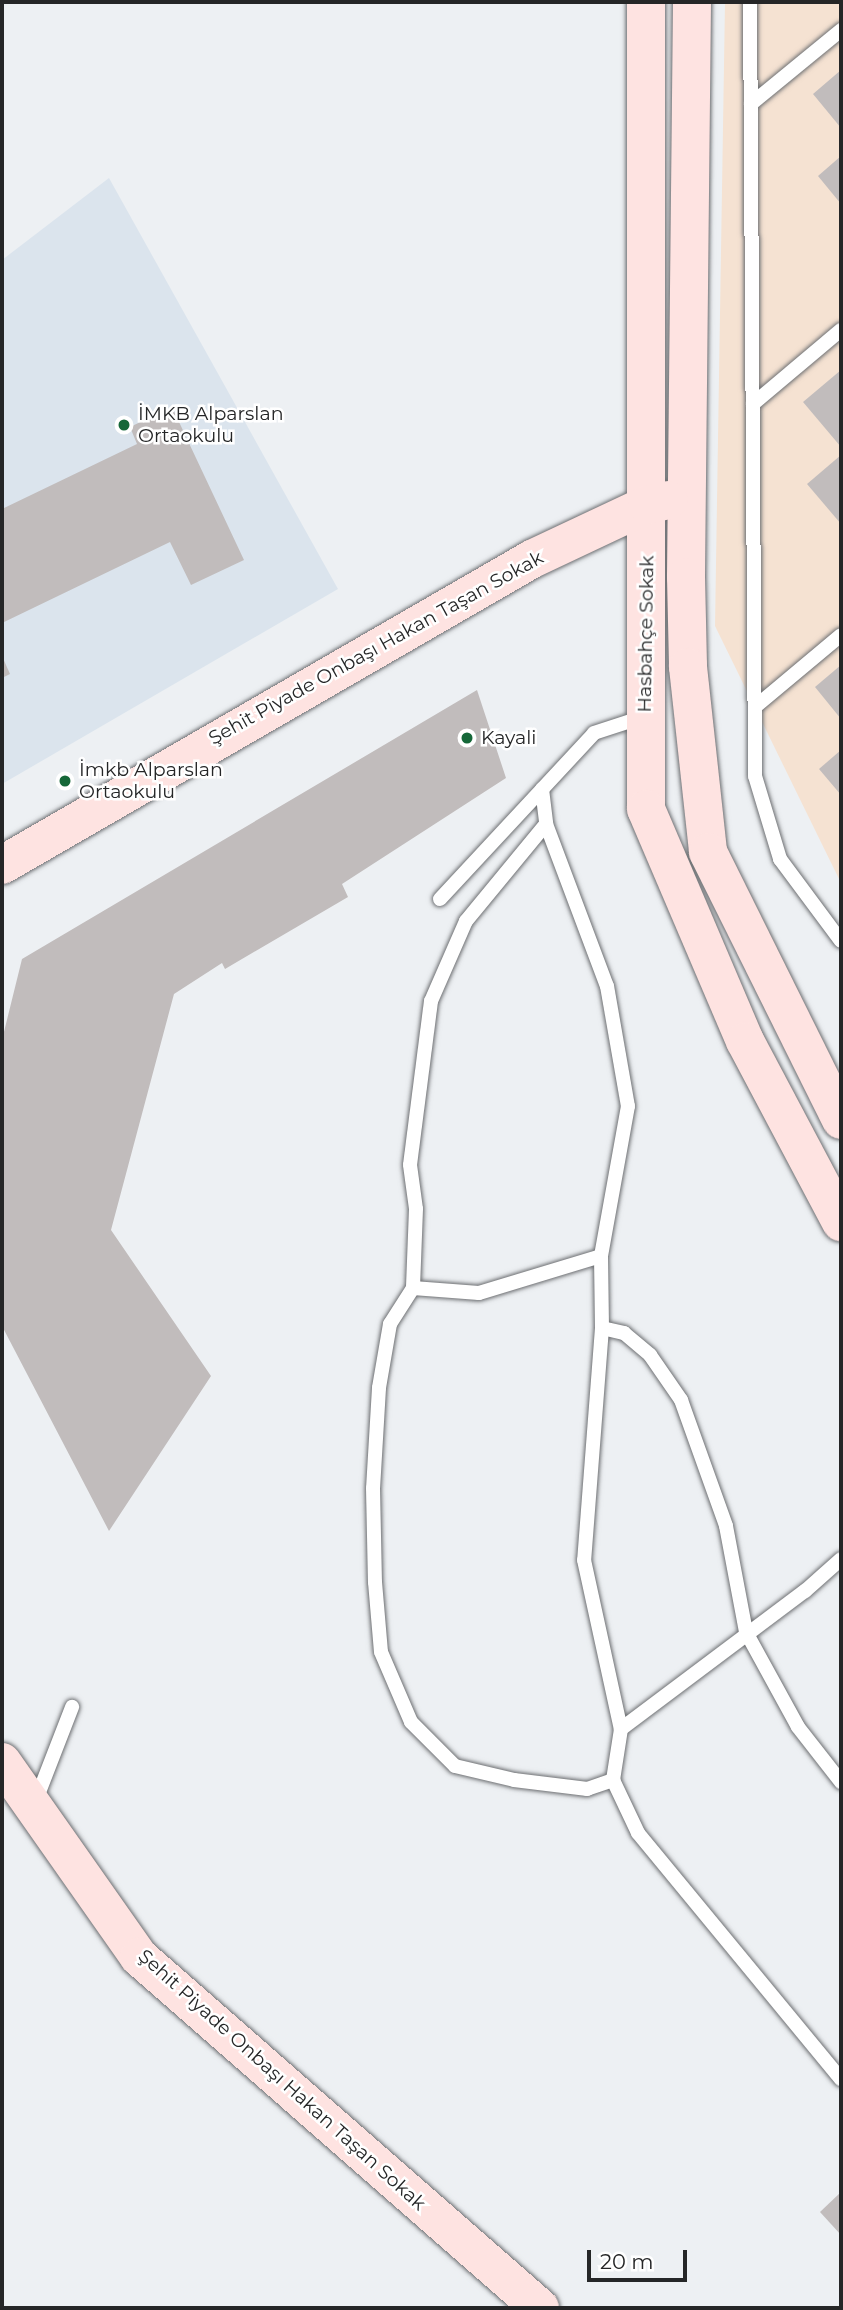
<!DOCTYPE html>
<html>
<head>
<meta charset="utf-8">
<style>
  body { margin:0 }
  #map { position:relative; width:843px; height:2310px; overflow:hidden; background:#edf0f3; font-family:Montserrat,sans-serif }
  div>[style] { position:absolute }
  .industrial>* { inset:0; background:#f5e2d2 }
  .built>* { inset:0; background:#dbe4ed }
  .building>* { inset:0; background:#c1bcbc }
  .roads { filter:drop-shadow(0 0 2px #6d6f72) drop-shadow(0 0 2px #6d6f72) }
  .lane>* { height:14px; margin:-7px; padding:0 7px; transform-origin:7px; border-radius:7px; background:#fff }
  .secondary>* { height:38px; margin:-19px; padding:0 19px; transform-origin:19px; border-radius:19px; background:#fee3e1 }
  .dots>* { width:19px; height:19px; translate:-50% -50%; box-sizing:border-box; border:4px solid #fff; border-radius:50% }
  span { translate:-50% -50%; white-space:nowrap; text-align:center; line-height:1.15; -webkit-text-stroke:5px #fff; paint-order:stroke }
  .poi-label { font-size:19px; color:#252627 }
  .left { translate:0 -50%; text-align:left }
  .street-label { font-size:19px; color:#252627 }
  .frame { position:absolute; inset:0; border:4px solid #252627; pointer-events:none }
  .scale { position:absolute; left:587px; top:2250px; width:100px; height:32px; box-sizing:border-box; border:4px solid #252627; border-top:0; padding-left:9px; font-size:21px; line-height:24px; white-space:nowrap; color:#252627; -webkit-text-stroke:5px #fff; paint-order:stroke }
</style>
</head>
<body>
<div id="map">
  <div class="industrial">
    <i style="clip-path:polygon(725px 2px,841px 2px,841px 883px,715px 626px)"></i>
  </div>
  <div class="built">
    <i style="clip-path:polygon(109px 178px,338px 589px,2px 784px,2px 260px)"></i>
  </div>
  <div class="building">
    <i style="clip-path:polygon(841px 70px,841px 128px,813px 94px)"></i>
    <i style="clip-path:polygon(841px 156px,841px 204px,818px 176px)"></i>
    <i style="clip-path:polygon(841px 370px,841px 447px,803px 402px)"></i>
    <i style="clip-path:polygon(172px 407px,244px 560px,191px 585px,170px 542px,2px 623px,2px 509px,137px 444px,130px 427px)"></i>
    <i style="clip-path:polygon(841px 455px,841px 524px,807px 484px)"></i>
    <i style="clip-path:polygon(2px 656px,10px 674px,2px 678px)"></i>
    <i style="clip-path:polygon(841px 665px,841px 719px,815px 687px)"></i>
    <i style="clip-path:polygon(477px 690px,506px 778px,342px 884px,348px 897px,225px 969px,222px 963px,174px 994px,111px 1230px,211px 1376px,109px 1531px,2px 1326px,2px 1040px,22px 959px)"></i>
    <i style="clip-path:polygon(841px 750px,841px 795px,819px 769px)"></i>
    <i style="clip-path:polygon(841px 2192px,841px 2235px,820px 2212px)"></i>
  </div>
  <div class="roads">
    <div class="lane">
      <i style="left:750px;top:2px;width:774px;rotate:89.63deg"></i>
      <i style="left:755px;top:776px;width:87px;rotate:73.2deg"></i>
      <i style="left:780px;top:859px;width:102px;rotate:53.4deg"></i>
      <i style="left:751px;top:104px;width:117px;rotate:-39.4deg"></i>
      <i style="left:753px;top:404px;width:115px;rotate:-40.1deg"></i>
      <i style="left:755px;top:707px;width:112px;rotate:-39.9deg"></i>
      <i style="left:542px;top:789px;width:35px;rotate:83deg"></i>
      <i style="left:546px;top:824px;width:173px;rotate:69.4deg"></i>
      <i style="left:607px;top:986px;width:122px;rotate:80.1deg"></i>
      <i style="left:628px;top:1106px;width:152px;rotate:100.2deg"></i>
      <i style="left:601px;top:1256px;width:72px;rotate:89.2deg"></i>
      <i style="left:602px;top:1328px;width:233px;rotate:94.4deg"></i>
      <i style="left:584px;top:1560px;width:173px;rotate:77.7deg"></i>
      <i style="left:621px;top:1729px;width:52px;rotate:98.9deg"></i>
      <i style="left:613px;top:1780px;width:59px;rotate:64.7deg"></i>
      <i style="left:638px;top:1833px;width:319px;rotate:50.5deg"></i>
      <i style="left:546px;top:824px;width:126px;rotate:129.5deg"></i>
      <i style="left:466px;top:921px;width:87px;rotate:113.6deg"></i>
      <i style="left:431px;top:1001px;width:165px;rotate:97.3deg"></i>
      <i style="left:410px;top:1165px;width:44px;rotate:82.2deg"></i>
      <i style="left:416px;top:1209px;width:79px;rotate:92.2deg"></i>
      <i style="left:413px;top:1288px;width:43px;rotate:122.6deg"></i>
      <i style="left:390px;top:1324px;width:65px;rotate:99.8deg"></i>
      <i style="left:379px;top:1388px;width:100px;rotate:93.4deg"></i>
      <i style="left:373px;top:1488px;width:94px;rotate:88.8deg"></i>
      <i style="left:375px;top:1582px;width:70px;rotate:85.1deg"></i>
      <i style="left:381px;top:1652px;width:76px;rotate:66.8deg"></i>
      <i style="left:411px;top:1722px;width:62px;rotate:45deg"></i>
      <i style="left:455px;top:1766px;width:61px;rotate:13.3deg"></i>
      <i style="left:514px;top:1780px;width:74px;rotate:7deg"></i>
      <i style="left:587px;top:1789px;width:28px;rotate:-19deg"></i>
      <i style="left:440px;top:899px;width:226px;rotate:-47.1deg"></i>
      <i style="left:594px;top:733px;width:52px;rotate:-18.1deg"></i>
      <i style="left:413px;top:1288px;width:66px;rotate:4.3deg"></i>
      <i style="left:479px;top:1293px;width:127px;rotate:-16.9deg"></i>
      <i style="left:602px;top:1328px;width:23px;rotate:13deg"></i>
      <i style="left:624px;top:1333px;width:34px;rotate:40deg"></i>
      <i style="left:650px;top:1355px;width:55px;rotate:55.4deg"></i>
      <i style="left:681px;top:1400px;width:134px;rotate:70.3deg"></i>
      <i style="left:726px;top:1526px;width:108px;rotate:79.3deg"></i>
      <i style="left:746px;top:1632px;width:108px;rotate:61.3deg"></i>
      <i style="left:798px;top:1727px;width:70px;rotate:52deg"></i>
      <i style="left:621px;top:1729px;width:230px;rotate:-36.9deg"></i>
      <i style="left:805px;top:1591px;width:48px;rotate:-41.6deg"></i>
      <i style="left:36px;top:1800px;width:100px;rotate:-68.8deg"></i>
    </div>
    <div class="secondary">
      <i style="left:646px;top:2px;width:807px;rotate:90deg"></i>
      <i style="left:646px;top:809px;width:252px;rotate:66.9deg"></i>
      <i style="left:745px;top:1041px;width:205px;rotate:62.1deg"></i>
      <i style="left:692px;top:2px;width:575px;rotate:90.6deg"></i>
      <i style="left:686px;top:577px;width:90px;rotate:88.7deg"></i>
      <i style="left:688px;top:667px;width:186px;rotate:83.8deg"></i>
      <i style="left:708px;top:852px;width:299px;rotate:63.6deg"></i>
      <i style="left:2px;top:865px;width:612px;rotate:-30deg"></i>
      <i style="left:532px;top:559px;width:127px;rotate:-25.2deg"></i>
      <i style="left:647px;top:505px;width:22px;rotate:-13deg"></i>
      <i style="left:2px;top:1762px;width:238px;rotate:54.9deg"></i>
      <i style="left:139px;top:1957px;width:533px;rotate:41.2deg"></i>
    </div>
  </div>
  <div class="dots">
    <i style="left:124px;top:425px;background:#156738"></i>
    <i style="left:467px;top:738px;background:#156738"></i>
    <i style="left:65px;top:781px;background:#156738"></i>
  </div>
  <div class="poi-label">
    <span class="left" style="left:138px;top:425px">İMKB Alparslan<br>Ortaokulu</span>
    <span class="left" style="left:481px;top:738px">Kayali</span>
    <span class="left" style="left:79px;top:781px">İmkb Alparslan<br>Ortaokulu</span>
  </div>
  <div class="street-label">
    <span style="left:646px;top:634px;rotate:-89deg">Hasbahçe Sokak</span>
    <span style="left:376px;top:648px;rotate:-29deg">Şehit Piyade Onbaşı Hakan Taşan Sokak</span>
    <span style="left:282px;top:2080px;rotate:42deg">Şehit Piyade Onbaşı Hakan Taşan Sokak</span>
  </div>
  <div class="frame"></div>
  <div class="scale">20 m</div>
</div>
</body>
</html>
